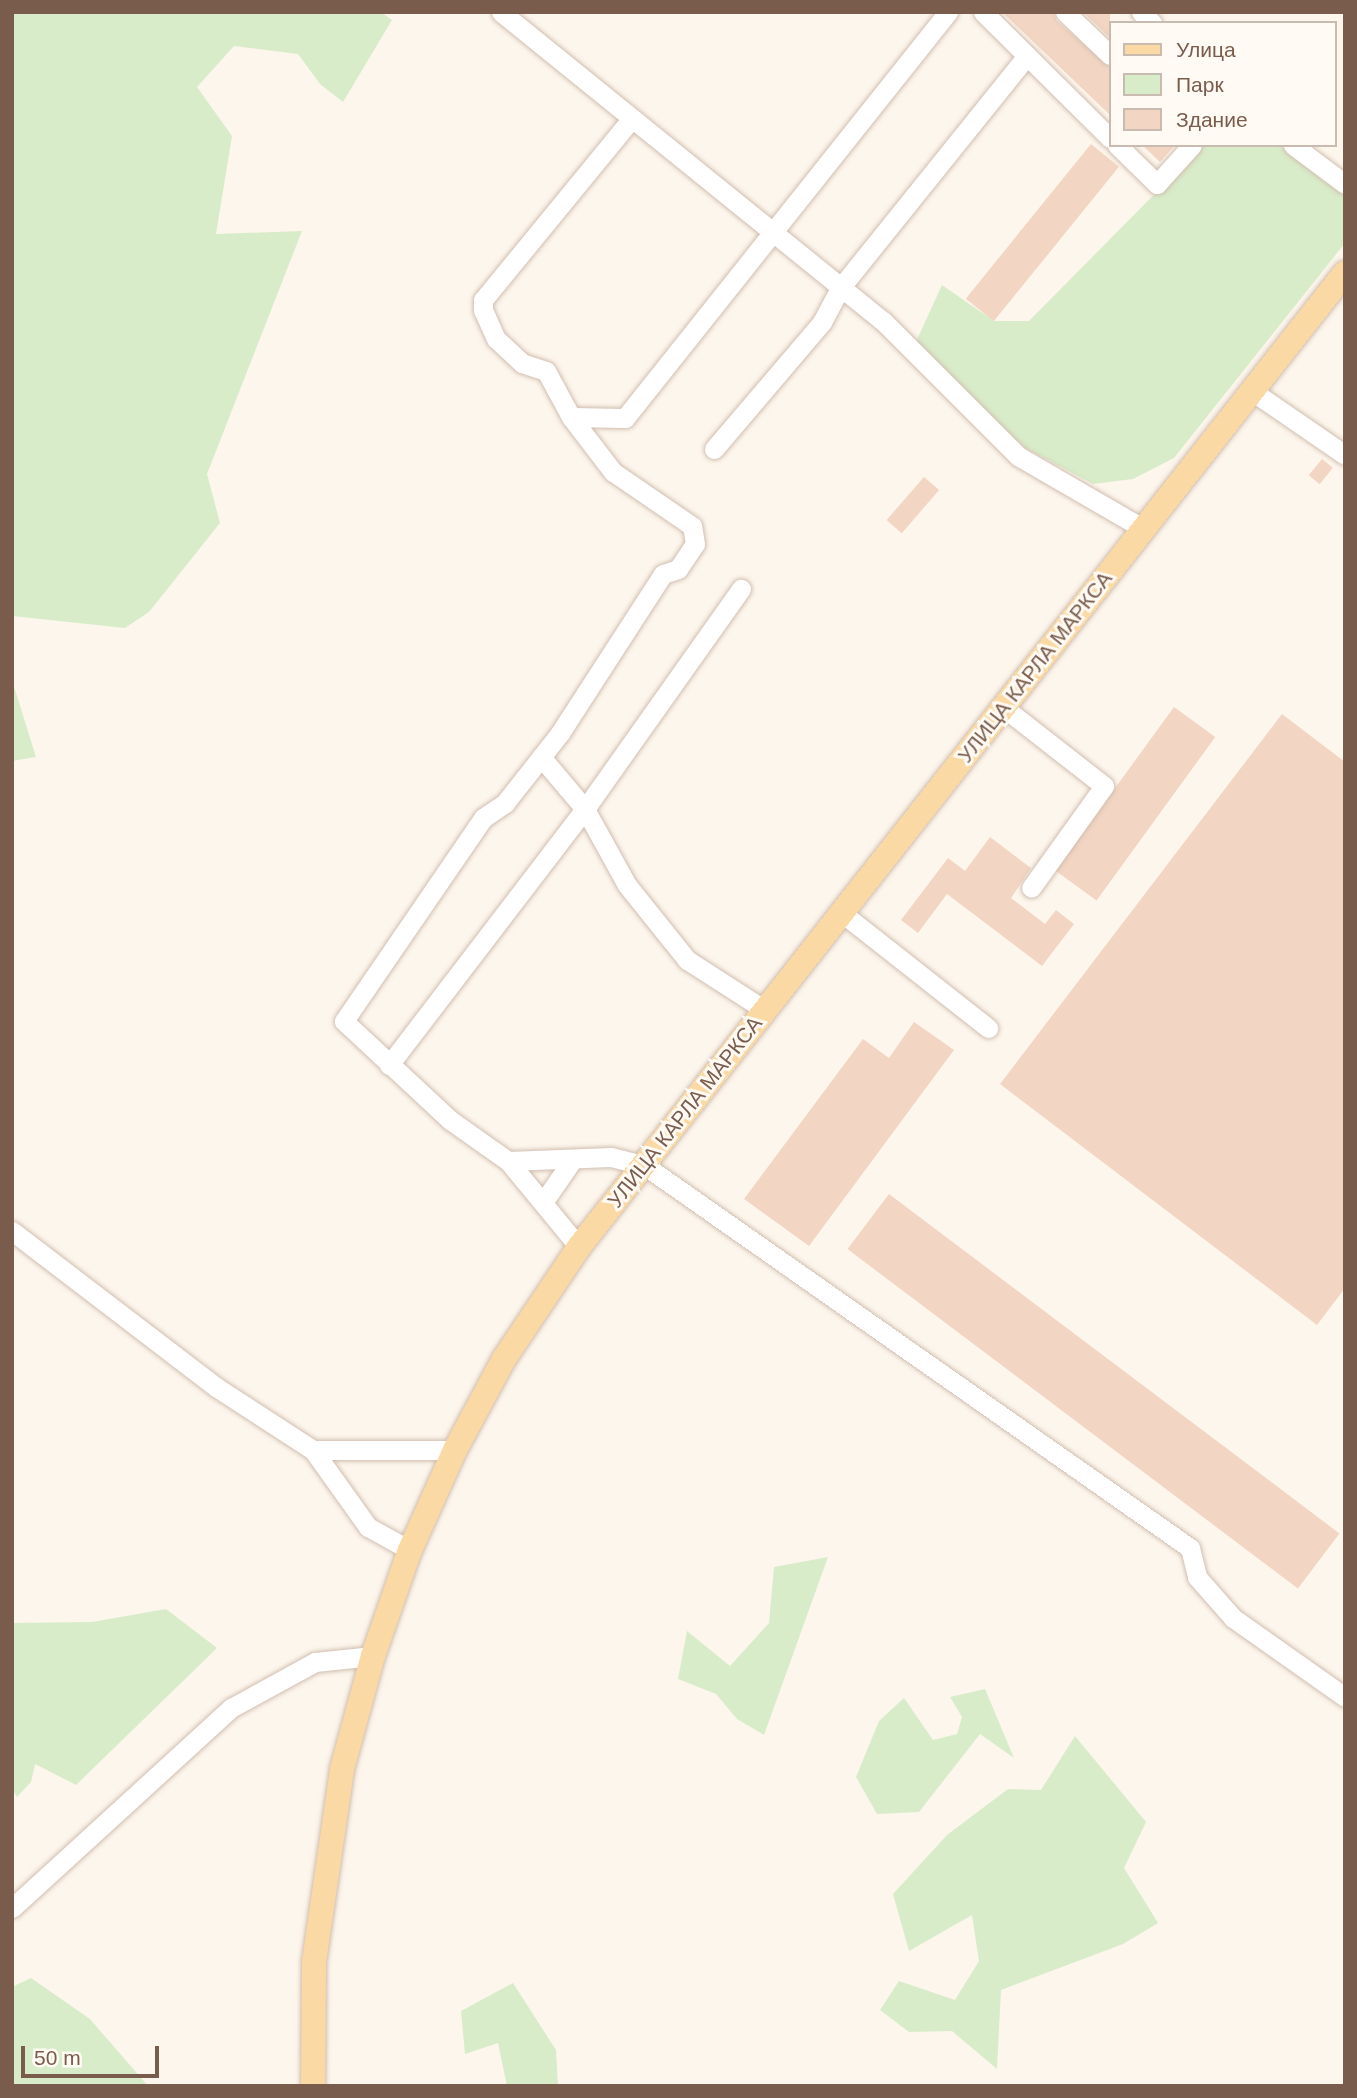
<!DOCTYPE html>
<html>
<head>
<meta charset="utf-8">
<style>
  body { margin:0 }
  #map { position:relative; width:1357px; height:2098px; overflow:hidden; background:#fdf6ec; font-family:Helvetica,sans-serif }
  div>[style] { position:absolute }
  .green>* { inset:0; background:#d8ecc9 }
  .building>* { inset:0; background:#f3d5c3; transform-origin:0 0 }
  .roads { filter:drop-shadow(0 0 2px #d1beb0) drop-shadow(0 0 2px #d1beb0) }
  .minor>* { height:19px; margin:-9.5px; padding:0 9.5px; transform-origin:9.5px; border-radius:9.5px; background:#fff }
  .major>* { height:24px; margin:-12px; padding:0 12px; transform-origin:12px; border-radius:12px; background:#fbd9a5 }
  span { translate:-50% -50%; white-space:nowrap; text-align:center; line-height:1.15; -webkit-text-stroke:6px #fffaf3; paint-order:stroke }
  .street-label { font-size:21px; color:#7a5c4d }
  .frame { position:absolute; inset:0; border:14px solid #7a5c4d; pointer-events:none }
  .legend { position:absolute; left:1109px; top:21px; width:228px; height:126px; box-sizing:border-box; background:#fffaf3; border:2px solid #cabbb1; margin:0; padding:9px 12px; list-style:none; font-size:21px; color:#7a5c4d }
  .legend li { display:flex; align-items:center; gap:14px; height:35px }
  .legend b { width:35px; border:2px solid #cabbb1 }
  .scale { position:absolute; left:21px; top:2046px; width:138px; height:32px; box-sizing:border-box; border:4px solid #7a5c4d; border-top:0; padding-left:9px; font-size:21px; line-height:24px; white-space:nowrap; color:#7a5c4d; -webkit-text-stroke:5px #fffaf3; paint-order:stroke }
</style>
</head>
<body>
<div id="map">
  <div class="green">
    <i style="clip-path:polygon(12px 12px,381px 12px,392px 20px,343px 102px,320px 84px,298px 54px,234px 46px,197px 87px,232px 136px,216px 234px,302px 231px,207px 474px,220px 523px,149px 612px,125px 628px,12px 616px)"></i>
    <i style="clip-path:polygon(1203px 145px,1282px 145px,1345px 191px,1345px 243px,1174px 458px,1133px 479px,1093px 484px,1025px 448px,915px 344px,942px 285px,994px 321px,1029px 321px)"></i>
    <i style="clip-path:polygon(12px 680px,36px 757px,12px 761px)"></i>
    <i style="clip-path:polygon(828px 1557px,764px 1735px,737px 1719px,716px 1694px,678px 1679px,687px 1631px,730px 1666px,769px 1623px,774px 1567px)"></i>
    <i style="clip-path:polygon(166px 1609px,217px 1648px,76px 1785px,35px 1764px,31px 1782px,17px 1797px,12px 1789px,12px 1623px,92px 1622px)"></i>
    <i style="clip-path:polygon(985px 1689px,1014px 1758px,980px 1734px,919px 1812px,877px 1814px,856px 1777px,879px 1721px,904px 1698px,933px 1740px,957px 1734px,962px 1717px,950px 1697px)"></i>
    <i style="clip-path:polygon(1075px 1736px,1146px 1822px,1124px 1868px,1158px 1923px,1123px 1944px,1001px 1990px,997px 2069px,952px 2031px,909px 2032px,880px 2010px,899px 1981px,955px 2000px,979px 1961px,972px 1915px,909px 1951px,893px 1894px,947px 1835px,1008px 1789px,1041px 1790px)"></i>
    <i style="clip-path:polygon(31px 1978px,90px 2019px,148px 2086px,12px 2086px,12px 1987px)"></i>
    <i style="clip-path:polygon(513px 1983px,556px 2050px,558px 2086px,507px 2086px,498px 2043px,465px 2054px,461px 2011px)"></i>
  </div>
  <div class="building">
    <i style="clip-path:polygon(1002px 12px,1053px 12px,1057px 21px,1110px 67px,1110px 115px)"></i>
    <i style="clip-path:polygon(1083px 12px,1110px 12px,1110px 38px)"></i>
    <i style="left:1091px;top:144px;width:36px;height:199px;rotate:39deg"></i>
    <i style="clip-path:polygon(1142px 145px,1175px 145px,1160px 162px)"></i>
    <i style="left:1322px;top:459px;width:14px;height:21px;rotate:39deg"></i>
    <i style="left:924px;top:477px;width:20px;height:57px;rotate:41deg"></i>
    <i style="left:1174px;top:707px;width:51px;height:202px;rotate:36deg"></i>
    <i style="clip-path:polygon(1282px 714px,1345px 762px,1345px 1288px,1317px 1325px,1000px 1084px)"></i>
    <i style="clip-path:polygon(990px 837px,1031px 868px,1011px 898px,1045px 924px,1056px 910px,1074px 924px,1042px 966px,947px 894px,918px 933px,901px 920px,948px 858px,965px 871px)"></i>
    <i style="clip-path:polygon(914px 1022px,954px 1050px,809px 1246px,744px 1199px,863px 1039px,889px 1058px)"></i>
    <i style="left:889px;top:1194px;width:564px;height:69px;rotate:37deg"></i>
  </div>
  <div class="roads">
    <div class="minor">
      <i style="left:501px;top:12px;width:491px;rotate:39deg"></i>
      <i style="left:883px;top:321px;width:191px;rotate:45deg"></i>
      <i style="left:1018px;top:456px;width:146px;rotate:30.1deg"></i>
      <i style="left:983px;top:12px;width:179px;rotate:44.8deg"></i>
      <i style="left:1065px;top:12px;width:62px;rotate:43.7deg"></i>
      <i style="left:1141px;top:12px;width:16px;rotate:45deg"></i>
      <i style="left:1117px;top:145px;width:56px;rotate:44.3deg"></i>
      <i style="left:1157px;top:184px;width:52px;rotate:-48.1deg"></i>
      <i style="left:1293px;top:145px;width:65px;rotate:36.9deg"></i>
      <i style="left:1252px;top:391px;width:113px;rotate:34.5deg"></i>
      <i style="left:571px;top:417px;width:54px;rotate:1.1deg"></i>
      <i style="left:625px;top:418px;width:519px;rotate:-51.5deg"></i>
      <i style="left:714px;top:449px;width:167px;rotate:-49.6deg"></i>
      <i style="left:822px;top:322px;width:40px;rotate:-62deg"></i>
      <i style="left:841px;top:287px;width:297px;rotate:-51.2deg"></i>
      <i style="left:1003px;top:707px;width:128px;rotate:38deg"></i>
      <i style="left:1104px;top:786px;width:125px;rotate:125.6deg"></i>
      <i style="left:541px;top:757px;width:68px;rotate:49.8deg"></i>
      <i style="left:585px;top:809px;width:270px;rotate:-54.7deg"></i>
      <i style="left:842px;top:913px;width:186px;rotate:38.2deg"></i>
      <i style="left:389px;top:1065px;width:322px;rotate:-52.6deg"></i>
      <i style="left:585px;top:809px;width:87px;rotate:61.1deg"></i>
      <i style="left:627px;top:885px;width:96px;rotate:51.3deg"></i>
      <i style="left:687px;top:960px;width:93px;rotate:32.7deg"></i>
      <i style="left:508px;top:1161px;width:103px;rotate:-2.2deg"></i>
      <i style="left:611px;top:1157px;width:34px;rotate:14deg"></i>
      <i style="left:644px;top:1165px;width:667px;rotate:35.05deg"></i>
      <i style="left:1190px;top:1548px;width:30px;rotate:76deg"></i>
      <i style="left:1197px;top:1577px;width:55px;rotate:48.7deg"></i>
      <i style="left:1233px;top:1618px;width:137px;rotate:35.2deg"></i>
      <i style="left:544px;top:1201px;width:51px;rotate:-55.4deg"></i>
      <i style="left:12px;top:1231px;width:257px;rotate:37.4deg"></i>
      <i style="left:216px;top:1387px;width:116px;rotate:33deg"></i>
      <i style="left:313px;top:1450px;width:142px"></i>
      <i style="left:579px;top:1247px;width:112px;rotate:-129.5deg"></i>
      <i style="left:508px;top:1161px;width:71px;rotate:-144.7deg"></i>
      <i style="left:450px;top:1120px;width:145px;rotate:-137deg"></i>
      <i style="left:344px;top:1021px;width:246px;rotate:-55.6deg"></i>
      <i style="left:483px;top:818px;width:27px;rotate:-34deg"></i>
      <i style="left:505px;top:803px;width:89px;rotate:-51.8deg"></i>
      <i style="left:560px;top:733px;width:189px;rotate:-57.1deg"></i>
      <i style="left:663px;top:574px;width:16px;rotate:-18deg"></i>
      <i style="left:678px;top:569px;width:30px;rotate:-56deg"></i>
      <i style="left:695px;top:544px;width:18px;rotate:-99deg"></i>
      <i style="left:692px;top:526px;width:96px;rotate:-145.6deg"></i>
      <i style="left:613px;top:472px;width:69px;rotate:-127.4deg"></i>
      <i style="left:571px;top:417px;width:52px;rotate:-118.5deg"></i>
      <i style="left:546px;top:371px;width:25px;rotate:-162deg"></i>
      <i style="left:522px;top:363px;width:35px;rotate:-137deg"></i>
      <i style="left:496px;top:339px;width:32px;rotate:-114deg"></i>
      <i style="left:483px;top:310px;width:10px;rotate:-90deg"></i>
      <i style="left:483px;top:300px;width:235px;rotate:-50.7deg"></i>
      <i style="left:313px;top:1450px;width:95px;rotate:54.5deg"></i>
      <i style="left:368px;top:1527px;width:48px;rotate:28.7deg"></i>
      <i style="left:12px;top:1908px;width:297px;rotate:-42.4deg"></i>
      <i style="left:231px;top:1708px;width:96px;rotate:-28.7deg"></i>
      <i style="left:315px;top:1662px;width:58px;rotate:-5.9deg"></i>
    </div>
    <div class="major">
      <i style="left:313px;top:2086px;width:124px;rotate:-89.5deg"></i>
      <i style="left:314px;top:1962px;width:195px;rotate:-81.7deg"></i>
      <i style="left:342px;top:1769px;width:117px;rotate:-74.7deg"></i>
      <i style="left:373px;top:1656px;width:112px;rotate:-70.8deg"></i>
      <i style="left:410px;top:1550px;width:110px;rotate:-65.8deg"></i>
      <i style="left:455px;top:1450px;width:103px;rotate:-61.7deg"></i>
      <i style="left:504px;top:1359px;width:135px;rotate:-56.2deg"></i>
      <i style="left:579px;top:1247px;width:1239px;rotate:-51.82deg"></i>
    </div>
  </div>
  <div class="street-label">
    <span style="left:1035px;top:667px;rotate:-52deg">УЛИЦА КАРЛА МАРКСА</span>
    <span style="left:685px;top:1112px;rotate:-52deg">УЛИЦА КАРЛА МАРКСА</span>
  </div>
  <div class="frame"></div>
  <ul class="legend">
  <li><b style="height:9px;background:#fbd9a5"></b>Улица</li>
  <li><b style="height:19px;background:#d8ecc9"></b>Парк</li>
  <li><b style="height:19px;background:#f3d5c3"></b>Здание</li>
  </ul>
  <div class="scale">50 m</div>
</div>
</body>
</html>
